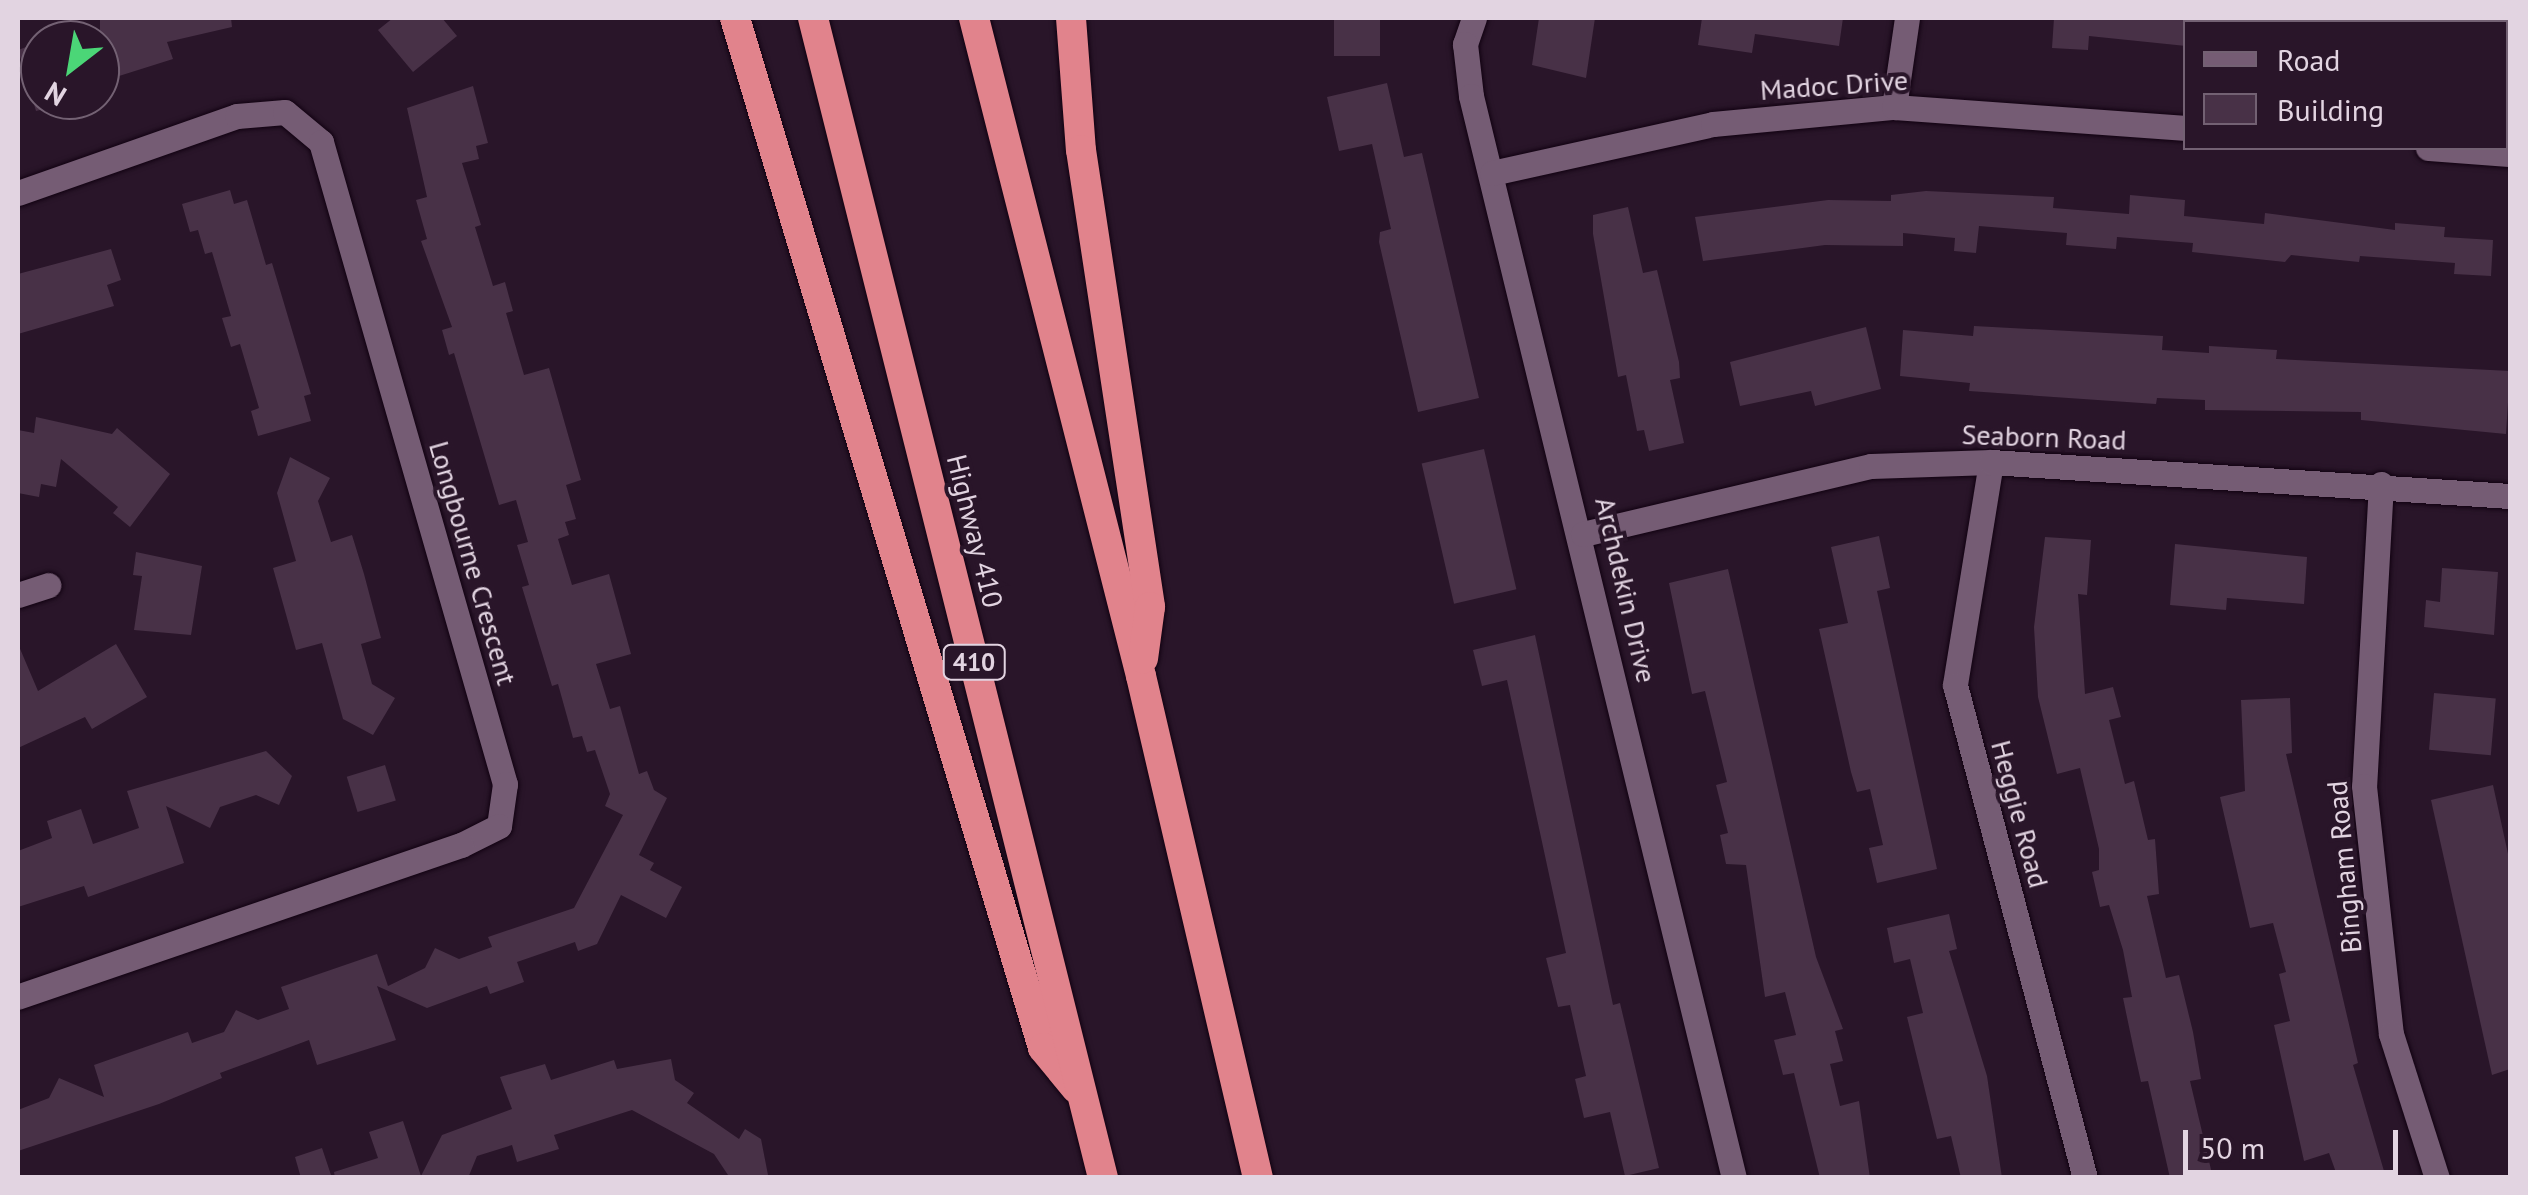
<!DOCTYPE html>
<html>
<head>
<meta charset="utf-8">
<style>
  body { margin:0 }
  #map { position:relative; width:2528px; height:1195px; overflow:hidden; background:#291529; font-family:"PT Sans",sans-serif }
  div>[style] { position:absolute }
  .building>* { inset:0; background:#483147; transform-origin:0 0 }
  .roads { filter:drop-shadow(0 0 2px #110211) drop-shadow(0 0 2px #110211) }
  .street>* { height:25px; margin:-12.5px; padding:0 12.5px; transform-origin:12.5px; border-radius:12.5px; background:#755c74 }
  .highway>* { height:30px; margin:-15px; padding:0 15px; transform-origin:15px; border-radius:15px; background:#e1838c }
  span { translate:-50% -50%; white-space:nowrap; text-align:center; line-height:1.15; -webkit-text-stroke:8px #291529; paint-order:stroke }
  .shield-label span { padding:2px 8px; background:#291529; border:2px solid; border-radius:8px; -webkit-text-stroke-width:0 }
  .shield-label { font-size:25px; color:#e2d4e1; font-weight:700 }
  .street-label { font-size:28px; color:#e2d4e1 }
  .frame { position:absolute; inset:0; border:20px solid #e2d4e1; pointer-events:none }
  .legend { position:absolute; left:2183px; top:20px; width:325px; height:130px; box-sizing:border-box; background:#291529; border:2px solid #736173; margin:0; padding:12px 18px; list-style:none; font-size:30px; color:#e2d4e1 }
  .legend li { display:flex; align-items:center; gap:20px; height:50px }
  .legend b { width:50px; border:2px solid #736173 }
  .north { position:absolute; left:20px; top:20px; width:100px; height:100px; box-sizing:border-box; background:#291529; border:2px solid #736173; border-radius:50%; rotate:211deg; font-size:28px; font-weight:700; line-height:40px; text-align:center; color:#e2d4e1 }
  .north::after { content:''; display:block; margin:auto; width:35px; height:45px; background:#4bd677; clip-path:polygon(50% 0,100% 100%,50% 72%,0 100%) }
  .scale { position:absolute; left:2183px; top:1130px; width:215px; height:45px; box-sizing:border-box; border:5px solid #e2d4e1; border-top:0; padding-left:12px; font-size:30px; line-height:35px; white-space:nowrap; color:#e2d4e1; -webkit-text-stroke:8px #291529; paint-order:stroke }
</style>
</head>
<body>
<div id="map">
  <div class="building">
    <i style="clip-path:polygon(100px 18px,231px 18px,232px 27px,167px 42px,173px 59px,100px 82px)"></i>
    <i style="clip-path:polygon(393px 18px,442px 18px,457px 36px,413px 72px,378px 30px)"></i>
    <i style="left:1334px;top:18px;width:46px;height:38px"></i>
    <i style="clip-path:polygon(1539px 18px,1595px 18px,1586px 78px,1532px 65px)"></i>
    <i style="clip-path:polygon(1702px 18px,1843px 18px,1839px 46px,1755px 34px,1752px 53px,1698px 45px)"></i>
    <i style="clip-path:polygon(2054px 18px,2186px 18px,2186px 46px,2089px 36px,2088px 50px,2052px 48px)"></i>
    <i style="clip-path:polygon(40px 42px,40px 110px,36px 111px,18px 50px)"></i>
    <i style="clip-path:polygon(1387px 83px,1404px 157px,1422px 153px,1479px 398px,1418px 412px,1379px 242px,1380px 232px,1391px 229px,1372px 144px,1339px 151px,1327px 97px)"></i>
    <i style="clip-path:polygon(473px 86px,488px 143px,476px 146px,479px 159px,462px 163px,481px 225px,475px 227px,493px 286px,505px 282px,513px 311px,506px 313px,524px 375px,549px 368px,581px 480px,566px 485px,576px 519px,565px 522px,569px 535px,558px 539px,572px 585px,609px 574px,631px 654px,596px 664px,610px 709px,620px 706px,639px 774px,647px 771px,654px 790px,667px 798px,639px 855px,654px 863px,650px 870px,682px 887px,666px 918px,621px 895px,597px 944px,578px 951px,575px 942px,517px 962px,524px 982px,490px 994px,487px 986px,427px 1008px,377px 986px,396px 1040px,317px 1065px,309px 1040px,220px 1073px,222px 1078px,159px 1104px,18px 1151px,18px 1110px,49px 1098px,59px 1078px,104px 1097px,94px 1065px,188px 1032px,192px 1043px,224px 1032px,236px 1010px,258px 1020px,289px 1009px,281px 987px,377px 954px,388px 986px,425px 968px,435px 948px,459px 959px,492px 947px,488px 937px,574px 908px,623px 815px,605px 806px,610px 794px,595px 750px,587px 752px,582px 736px,573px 738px,558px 684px,552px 686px,522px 587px,529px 585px,517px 545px,528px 542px,516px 500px,499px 505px,454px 353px,449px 355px,442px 330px,452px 327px,421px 241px,427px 239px,416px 200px,427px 197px,407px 108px)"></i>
    <i style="clip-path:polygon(230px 190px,234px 204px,247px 200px,266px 265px,272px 263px,311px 394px,304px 396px,311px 421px,258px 436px,251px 411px,259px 408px,240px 344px,231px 347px,222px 318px,231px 316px,212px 252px,205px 254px,198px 230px,190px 232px,182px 204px)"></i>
    <i style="clip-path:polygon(1926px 191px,2054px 197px,2053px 208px,2129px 214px,2130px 195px,2185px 200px,2184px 216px,2264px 224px,2265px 213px,2395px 230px,2395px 223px,2445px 227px,2444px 237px,2493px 240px,2491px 276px,2454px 274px,2455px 263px,2360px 256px,2359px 262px,2291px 255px,2285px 262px,2192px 252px,2193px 243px,2117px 237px,2116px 249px,2066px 245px,2067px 233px,1979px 226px,1976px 253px,1954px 251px,1955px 238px,1903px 233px,1903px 246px,1825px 245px,1703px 261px,1695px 217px,1828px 200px,1891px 201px,1891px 195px)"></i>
    <i style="clip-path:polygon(1628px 207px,1643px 273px,1657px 270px,1679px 362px,1680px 378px,1670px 380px,1684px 443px,1649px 451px,1644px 430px,1637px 431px,1626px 375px,1618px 377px,1593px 234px,1593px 215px)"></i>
    <i style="clip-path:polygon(111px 249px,121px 280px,107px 285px,114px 306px,18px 334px,18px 274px)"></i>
    <i style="clip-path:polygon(1974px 326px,2163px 336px,2162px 350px,2209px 353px,2209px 346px,2277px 350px,2276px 359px,2510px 371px,2506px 434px,2361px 420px,2361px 412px,2205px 410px,2205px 400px,2157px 398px,2156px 404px,1969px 391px,1970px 383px,1900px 376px,1903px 330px,1973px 336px)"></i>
    <i style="clip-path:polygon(1866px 327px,1881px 389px,1815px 406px,1811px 391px,1740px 406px,1730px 362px)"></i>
    <i style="clip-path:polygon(36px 417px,112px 434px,117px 428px,170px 474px,130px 527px,113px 513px,118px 507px,61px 459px,56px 487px,41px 484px,39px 497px,18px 493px,18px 430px,34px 433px)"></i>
    <i style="left:1484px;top:449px;width:144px;height:64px;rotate:77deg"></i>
    <i style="clip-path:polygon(290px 457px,330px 478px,318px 501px,331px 542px,352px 535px,364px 574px,381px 638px,361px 644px,372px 684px,395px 698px,373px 735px,343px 719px,322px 643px,296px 650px,273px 568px,296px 561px,277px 493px)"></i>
    <i style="clip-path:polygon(1879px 536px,1890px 588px,1877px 591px,1937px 869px,1877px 883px,1869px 848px,1883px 845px,1870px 789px,1857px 792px,1851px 772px,1819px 629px,1848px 623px,1831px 547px)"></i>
    <i style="clip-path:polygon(2045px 537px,2091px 540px,2087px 595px,2078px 594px,2085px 694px,2113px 687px,2121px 717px,2109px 720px,2125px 784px,2134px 781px,2148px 840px,2155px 839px,2159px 894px,2147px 896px,2166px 978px,2179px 975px,2193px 1032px,2201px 1079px,2190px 1081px,2213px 1178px,2170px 1178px,2148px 1081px,2141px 1082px,2133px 1046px,2123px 998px,2132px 997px,2123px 950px,2109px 905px,2100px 907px,2092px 872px,2099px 870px,2099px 849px,2080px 768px,2057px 774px,2038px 697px,2034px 627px)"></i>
    <i style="clip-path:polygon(2175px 544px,2307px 557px,2304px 604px,2227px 598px,2226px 610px,2170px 605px)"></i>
    <i style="clip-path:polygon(136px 552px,202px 566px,191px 635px,134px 630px,142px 576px,133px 575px)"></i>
    <i style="clip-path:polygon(2442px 568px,2498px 572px,2494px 635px,2424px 627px,2426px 600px,2440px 602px)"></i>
    <i style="clip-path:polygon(1728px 569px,1816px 957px,1843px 1029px,1835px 1031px,1843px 1061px,1830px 1064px,1840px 1106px,1859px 1101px,1870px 1178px,1820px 1178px,1794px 1073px,1783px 1075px,1774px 1040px,1796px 1035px,1785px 992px,1765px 997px,1746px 865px,1726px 864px,1720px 835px,1728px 833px,1716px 785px,1727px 782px,1705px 691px,1692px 694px,1669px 583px)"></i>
    <i style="clip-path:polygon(1535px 635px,1613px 1005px,1620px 1003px,1659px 1168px,1625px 1176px,1610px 1112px,1584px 1118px,1575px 1079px,1586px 1076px,1570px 1005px,1558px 1007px,1546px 958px,1566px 953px,1507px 680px,1482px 686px,1473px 650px)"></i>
    <i style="clip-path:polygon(18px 644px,38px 691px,116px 644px,147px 697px,92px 729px,85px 717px,18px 748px)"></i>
    <i style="left:2434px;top:693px;width:62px;height:57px;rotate:5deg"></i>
    <i style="clip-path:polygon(2290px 698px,2292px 753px,2286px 754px,2358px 1063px,2353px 1065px,2386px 1178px,2338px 1178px,2329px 1153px,2304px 1161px,2274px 1025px,2290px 1021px,2279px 974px,2286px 972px,2273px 923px,2250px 928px,2220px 797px,2245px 791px,2241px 700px)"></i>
    <i style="clip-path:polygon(266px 751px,292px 776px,279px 805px,256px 795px,220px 807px,210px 828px,166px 806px,184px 863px,88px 897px,84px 886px,18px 907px,18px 851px,52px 838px,47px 821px,81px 809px,93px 844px,139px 828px,127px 791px)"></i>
    <i style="left:385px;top:765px;width:37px;height:40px;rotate:73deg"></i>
    <i style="clip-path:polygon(2493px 785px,2510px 863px,2510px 1069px,2492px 1075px,2431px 800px)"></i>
    <i style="clip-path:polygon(1949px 914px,1957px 949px,1949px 951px,1987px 1076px,2002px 1178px,1961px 1178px,1951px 1136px,1937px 1139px,1907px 1017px,1923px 1013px,1910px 959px,1894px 963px,1887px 928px)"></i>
    <i style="clip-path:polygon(671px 1059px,675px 1080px,694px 1093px,687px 1103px,739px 1139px,745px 1129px,761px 1139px,768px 1175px,730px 1178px,714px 1154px,632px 1110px,554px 1135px,559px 1149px,517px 1162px,512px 1145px,477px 1156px,468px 1178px,335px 1178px,334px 1172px,378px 1158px,369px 1132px,403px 1121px,421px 1176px,442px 1135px,512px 1109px,500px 1077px,545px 1064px,551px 1080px,614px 1060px,617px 1069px)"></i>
    <i style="clip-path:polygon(322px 1148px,332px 1178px,301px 1178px,295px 1157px)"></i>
  </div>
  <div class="roads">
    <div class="street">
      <i style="left:1474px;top:18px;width:28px;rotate:109deg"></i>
      <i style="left:1465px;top:44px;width:52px;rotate:83.4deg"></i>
      <i style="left:1471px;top:96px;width:1114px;rotate:76.34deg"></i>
      <i style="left:1894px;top:107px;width:90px;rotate:-81.7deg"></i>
      <i style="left:2428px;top:148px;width:82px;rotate:4.2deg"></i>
      <i style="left:1492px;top:173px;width:226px;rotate:-12.5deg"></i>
      <i style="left:1713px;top:124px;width:182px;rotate:-5.4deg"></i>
      <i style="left:1894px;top:107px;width:293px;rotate:4.1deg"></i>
      <i style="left:18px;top:193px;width:232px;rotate:-19.4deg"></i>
      <i style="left:237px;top:116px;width:48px;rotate:-4.8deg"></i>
      <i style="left:285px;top:112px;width:47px;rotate:39.8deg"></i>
      <i style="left:321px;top:142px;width:668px;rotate:74.01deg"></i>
      <i style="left:505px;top:784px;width:42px;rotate:98.1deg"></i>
      <i style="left:499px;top:826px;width:42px;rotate:153.4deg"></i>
      <i style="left:461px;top:845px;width:468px;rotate:161.1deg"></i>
      <i style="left:1991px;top:462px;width:226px;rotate:99.2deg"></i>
      <i style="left:1955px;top:685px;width:510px;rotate:75.23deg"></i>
      <i style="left:2381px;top:484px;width:302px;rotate:93.2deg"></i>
      <i style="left:2364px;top:786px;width:249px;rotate:83.8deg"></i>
      <i style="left:2391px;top:1034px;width:151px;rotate:72.3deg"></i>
      <i style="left:1583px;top:534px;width:296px;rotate:-13.3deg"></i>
      <i style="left:1871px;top:466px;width:120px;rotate:-1.9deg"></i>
      <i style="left:1991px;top:462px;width:520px;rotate:3.75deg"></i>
      <i style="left:18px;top:595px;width:32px;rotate:-18deg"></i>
    </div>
    <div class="highway">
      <i style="left:735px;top:18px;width:1075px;rotate:73.35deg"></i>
      <i style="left:1043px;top:1048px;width:52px;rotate:50.5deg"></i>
      <i style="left:813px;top:18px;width:1196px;rotate:75.96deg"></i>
      <i style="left:974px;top:18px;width:679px;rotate:75.76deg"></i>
      <i style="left:1141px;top:676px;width:515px;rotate:76.88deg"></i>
      <i style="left:1071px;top:18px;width:132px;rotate:85.7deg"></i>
      <i style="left:1081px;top:150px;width:462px;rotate:81.4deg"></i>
      <i style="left:1150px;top:607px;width:52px;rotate:97.7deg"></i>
    </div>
  </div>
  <div class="shield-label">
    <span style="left:974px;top:662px">410</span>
  </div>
  <div class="street-label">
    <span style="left:1834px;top:85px;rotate:-4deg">Madoc Drive</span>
    <span style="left:2044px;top:437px;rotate:2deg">Seaborn Road</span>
    <span style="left:975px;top:531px;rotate:76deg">Highway 410</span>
    <span style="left:473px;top:563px;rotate:74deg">Longbourne Crescent</span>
    <span style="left:1626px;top:590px;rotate:77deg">Archdekin Drive</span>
    <span style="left:2020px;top:814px;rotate:75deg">Heggie Road</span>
    <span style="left:2344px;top:867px;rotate:-95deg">Bingham Road</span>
  </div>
  <div class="frame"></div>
  <ul class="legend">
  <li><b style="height:12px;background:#755c74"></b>Road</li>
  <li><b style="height:28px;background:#483147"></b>Building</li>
  </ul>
  <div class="north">N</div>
  <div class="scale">50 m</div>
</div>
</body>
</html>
